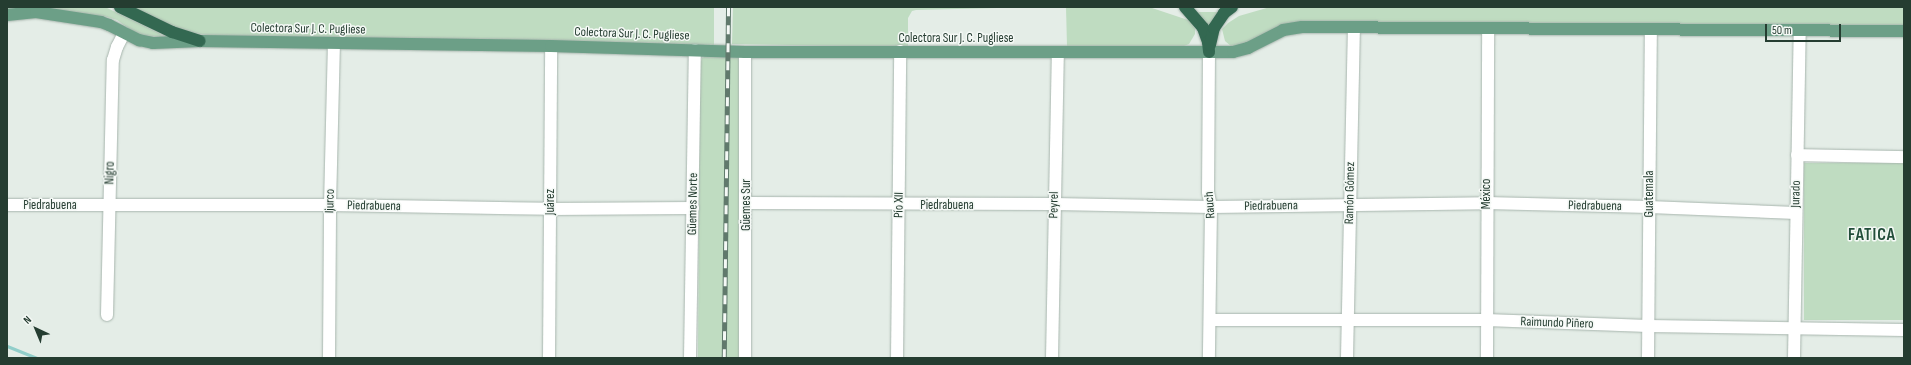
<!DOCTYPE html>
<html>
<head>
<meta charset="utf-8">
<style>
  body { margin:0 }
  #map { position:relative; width:1911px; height:365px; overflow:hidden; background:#e4ede7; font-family:"Sofia Sans Condensed",sans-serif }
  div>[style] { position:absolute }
  .green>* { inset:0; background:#bfdcc1; transform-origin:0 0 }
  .stream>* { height:3px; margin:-1.5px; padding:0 1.5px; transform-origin:1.5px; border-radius:1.5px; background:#91ceca }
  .roads { filter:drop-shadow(0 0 1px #a7b5ad) drop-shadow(0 0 1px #a7b5ad) }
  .minor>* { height:12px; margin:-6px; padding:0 6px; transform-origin:6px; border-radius:6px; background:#fff }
  .major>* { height:12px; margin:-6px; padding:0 6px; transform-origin:6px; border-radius:6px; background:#6c9f87 }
  .highway>* { height:12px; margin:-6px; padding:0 6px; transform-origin:6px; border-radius:6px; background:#336851 }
  .rail>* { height:4.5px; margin-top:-2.25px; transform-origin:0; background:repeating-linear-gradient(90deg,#f5f9f6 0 9px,#60796c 0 18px); box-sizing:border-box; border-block:1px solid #60796c }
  span { translate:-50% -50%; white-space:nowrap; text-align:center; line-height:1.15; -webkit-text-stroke:3px #f5f9f6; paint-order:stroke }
  .street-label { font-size:13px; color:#253d31 }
  .district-label { font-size:17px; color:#224e3a; font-weight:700; letter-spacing:1px }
  .frame { position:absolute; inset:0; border:8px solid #253d31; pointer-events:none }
  .north { position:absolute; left:16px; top:309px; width:40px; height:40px; -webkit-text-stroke:3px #f5f9f6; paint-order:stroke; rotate:316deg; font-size:11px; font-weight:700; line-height:16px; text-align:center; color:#253d31 }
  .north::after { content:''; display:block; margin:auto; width:14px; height:18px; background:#253d31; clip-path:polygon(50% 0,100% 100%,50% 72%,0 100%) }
  .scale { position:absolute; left:1765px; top:24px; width:76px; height:18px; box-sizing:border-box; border:2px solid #253d31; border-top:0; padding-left:5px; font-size:12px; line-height:14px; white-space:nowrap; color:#253d31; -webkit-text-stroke:3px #f5f9f6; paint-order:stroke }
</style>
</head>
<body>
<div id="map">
  <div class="green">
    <i style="clip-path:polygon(7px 7px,105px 7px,159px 33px,163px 37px,142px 35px,131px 30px,117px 20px,104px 16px,26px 7px,7px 10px)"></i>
    <i style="clip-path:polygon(128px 7px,714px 7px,714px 45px,213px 36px,182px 31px)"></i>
    <i style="clip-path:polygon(733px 7px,1041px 7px,916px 10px,912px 11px,908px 18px,908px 47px,732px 44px)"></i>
    <i style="clip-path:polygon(1066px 7px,1149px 7px,1191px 21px,1195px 29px,1195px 34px,1189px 44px,1184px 46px,1067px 46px)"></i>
    <i style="clip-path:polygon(1270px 7px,1904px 7px,1904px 27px,1310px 23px,1232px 47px,1225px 41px,1222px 29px,1228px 23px,1239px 16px)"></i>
    <i style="clip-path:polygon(1198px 12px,1220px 12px,1209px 30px)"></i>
    <i style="clip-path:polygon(710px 54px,741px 57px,739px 358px,698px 358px,700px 65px,702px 58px)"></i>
    <i style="left:1804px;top:163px;width:100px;height:157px"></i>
  </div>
  <div class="stream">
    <i style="left:7px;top:346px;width:32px;rotate:22deg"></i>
  </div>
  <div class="roads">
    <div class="minor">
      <i style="left:1209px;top:52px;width:140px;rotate:90.4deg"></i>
      <i style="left:1208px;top:192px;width:15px;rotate:79deg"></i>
      <i style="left:1211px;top:207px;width:151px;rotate:90.8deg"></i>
      <i style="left:1797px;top:155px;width:107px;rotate:1.1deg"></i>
      <i style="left:746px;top:203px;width:308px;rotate:0.2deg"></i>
      <i style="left:1054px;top:204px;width:157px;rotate:1.1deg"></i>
      <i style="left:1211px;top:207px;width:275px;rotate:-0.8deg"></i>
      <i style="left:1486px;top:203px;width:163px;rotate:1.4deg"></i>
      <i style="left:1649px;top:207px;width:147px;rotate:2.3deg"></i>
      <i style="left:7px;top:205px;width:323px"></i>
      <i style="left:330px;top:205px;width:220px;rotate:1deg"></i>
      <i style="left:550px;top:209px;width:143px;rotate:-0.4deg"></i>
      <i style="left:107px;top:315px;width:255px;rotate:-88.7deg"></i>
      <i style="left:113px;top:60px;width:14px;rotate:-73deg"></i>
      <i style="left:117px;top:47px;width:16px;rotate:-63deg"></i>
      <i style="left:1210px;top:320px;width:276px"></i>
      <i style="left:1486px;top:320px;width:162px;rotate:2.1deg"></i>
      <i style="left:1648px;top:326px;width:256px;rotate:0.9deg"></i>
      <i style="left:329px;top:358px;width:153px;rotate:-89.6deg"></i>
      <i style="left:330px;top:205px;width:161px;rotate:-88.6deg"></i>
      <i style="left:549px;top:358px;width:312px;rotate:-89.6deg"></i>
      <i style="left:690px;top:358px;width:308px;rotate:-89.1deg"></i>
      <i style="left:745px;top:358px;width:306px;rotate:-90deg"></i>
      <i style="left:897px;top:358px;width:307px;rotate:-89.4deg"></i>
      <i style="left:1052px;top:358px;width:306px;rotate:-88.9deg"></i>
      <i style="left:1347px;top:358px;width:330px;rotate:-88.8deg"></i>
      <i style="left:1487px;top:358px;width:329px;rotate:-89.8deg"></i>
      <i style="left:1648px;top:358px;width:329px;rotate:-89.5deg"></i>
      <i style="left:1794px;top:358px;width:328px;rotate:-89deg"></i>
    </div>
    <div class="major">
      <i style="left:7px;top:15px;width:29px;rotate:-6deg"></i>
      <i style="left:36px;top:12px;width:66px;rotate:8.7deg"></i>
      <i style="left:101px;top:22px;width:9px;rotate:21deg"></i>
      <i style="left:109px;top:25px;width:34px;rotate:27deg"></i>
      <i style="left:139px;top:40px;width:14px;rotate:12deg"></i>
      <i style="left:153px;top:43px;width:47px;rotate:-2.4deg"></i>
      <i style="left:200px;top:41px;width:351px;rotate:0.8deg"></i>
      <i style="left:551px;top:46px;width:194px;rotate:1.8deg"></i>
      <i style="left:745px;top:52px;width:488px"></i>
      <i style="left:1233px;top:52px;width:16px;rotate:-15deg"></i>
      <i style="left:1248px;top:48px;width:39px;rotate:-27deg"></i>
      <i style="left:1283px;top:30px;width:19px;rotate:-9deg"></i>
      <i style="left:1302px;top:27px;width:602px;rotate:0.38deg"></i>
    </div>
    <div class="highway">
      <i style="left:120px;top:7px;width:58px;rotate:25.7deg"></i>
      <i style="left:172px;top:32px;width:29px;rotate:18deg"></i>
      <i style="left:1185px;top:7px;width:28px;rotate:49deg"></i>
      <i style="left:1203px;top:28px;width:15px;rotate:70deg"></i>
      <i style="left:1208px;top:42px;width:10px;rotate:84deg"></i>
      <i style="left:1210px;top:45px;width:17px;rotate:-77deg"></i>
      <i style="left:1214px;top:28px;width:18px;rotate:-56deg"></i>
      <i style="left:1224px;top:13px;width:10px;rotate:-37deg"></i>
    </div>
  </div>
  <div class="rail">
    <i style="left:724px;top:358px;width:351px;rotate:-89.3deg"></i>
  </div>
  <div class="street-label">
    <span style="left:308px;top:29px;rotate:1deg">Colectora Sur J. C. Pugliese</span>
    <span style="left:632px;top:34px;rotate:2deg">Colectora Sur J. C. Pugliese</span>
    <span style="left:956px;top:38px">Colectora Sur J. C. Pugliese</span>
    <span style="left:110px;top:173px;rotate:-89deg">Nigro</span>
    <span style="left:1350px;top:193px;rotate:-89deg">Ramón Gómez</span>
    <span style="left:1486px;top:194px;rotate:-90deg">México</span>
    <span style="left:1649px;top:194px;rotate:-90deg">Guatemala</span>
    <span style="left:1796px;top:194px;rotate:-89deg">Jurado</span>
    <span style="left:330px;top:201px;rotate:-89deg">Ijurco</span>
    <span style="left:550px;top:202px;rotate:-90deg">Juárez</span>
    <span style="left:693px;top:204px;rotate:-89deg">Güemes Norte</span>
    <span style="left:50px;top:205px">Piedrabuena</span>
    <span style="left:746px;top:205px;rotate:-90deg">Güemes Sur</span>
    <span style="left:899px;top:205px;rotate:-89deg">Pío XII</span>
    <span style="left:947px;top:205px">Piedrabuena</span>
    <span style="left:1054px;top:205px;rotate:-89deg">Peyrel</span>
    <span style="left:1210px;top:205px;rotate:-94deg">Rauch</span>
    <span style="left:374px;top:206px;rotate:1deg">Piedrabuena</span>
    <span style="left:1271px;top:206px;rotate:-1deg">Piedrabuena</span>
    <span style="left:1595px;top:206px;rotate:1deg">Piedrabuena</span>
    <span style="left:1557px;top:323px;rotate:2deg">Raimundo Piñero</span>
  </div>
  <div class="district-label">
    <span style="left:1872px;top:236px">FATICA</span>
  </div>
  <div class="frame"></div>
  <div class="north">N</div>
  <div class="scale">50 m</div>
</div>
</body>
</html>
